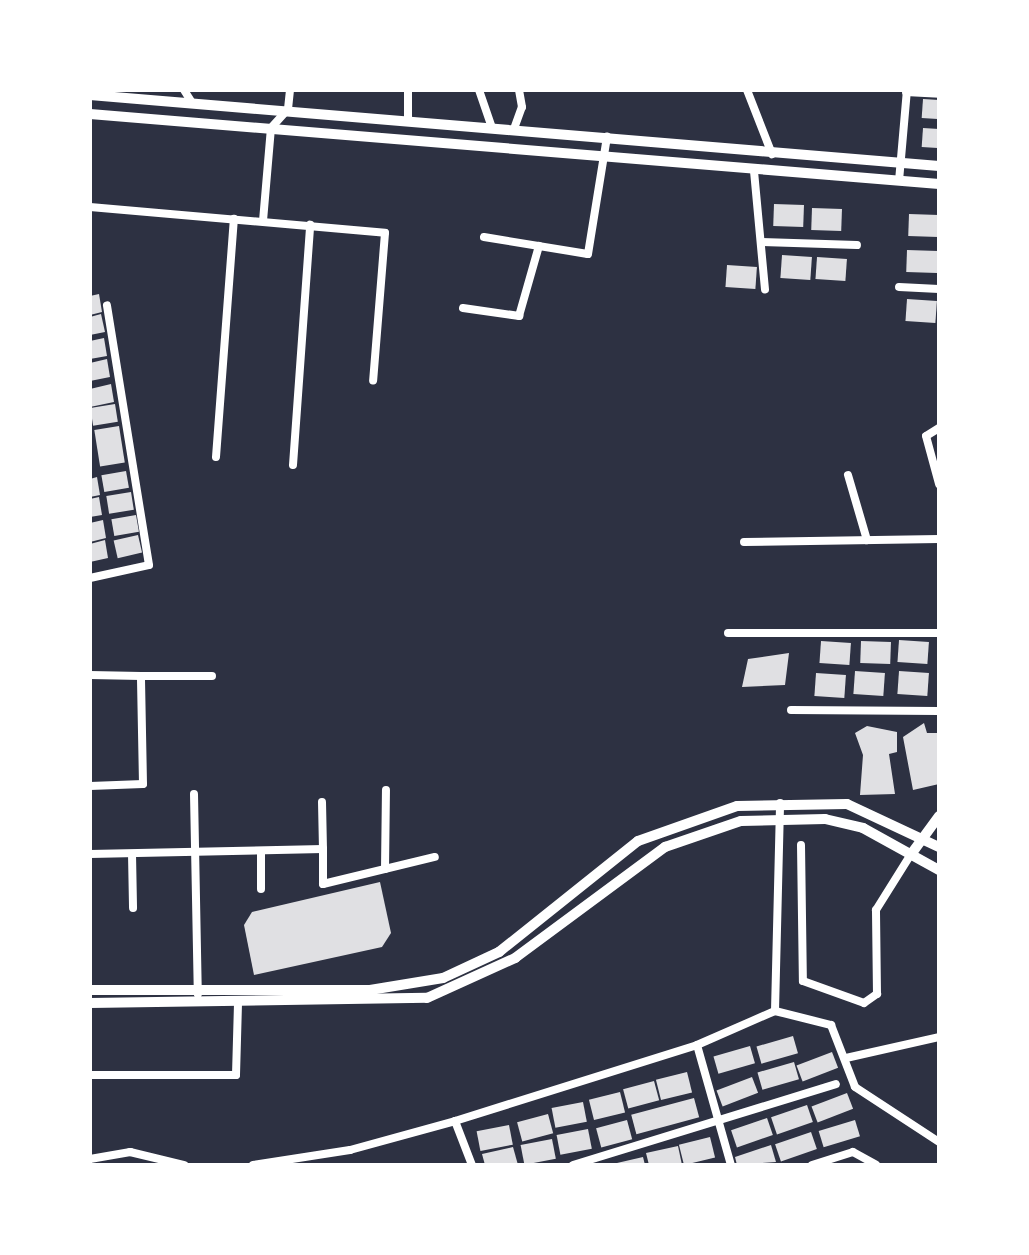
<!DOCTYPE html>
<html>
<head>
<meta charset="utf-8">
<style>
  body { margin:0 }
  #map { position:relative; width:1029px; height:1255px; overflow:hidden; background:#2d3142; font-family:Manrope,sans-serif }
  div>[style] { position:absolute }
  .building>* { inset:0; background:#e0e0e3; transform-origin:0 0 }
  .minor>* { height:8px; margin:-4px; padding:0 4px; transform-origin:4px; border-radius:4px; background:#fff }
  .tertiary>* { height:10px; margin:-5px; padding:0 5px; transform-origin:5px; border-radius:5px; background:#fff }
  span { translate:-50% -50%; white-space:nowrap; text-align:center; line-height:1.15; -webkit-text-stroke:9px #fff; paint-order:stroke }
  .frame { position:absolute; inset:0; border:92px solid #fff; pointer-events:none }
</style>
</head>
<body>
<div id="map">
  <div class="building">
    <i style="left:923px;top:99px;width:16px;height:19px;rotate:4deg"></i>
    <i style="left:923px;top:128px;width:16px;height:19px;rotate:4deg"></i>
    <i style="left:774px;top:204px;width:30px;height:22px;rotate:2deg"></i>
    <i style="left:812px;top:208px;width:30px;height:22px;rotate:2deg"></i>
    <i style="left:909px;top:214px;width:30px;height:22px;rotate:2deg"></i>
    <i style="left:907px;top:250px;width:31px;height:22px;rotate:2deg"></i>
    <i style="left:782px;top:255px;width:30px;height:23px;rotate:4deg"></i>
    <i style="left:817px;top:257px;width:30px;height:22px;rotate:4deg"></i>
    <i style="left:727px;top:265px;width:30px;height:22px;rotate:4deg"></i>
    <i style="clip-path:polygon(99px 294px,102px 312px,90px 315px,90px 296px)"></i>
    <i style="left:907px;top:299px;width:30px;height:22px;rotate:4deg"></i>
    <i style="clip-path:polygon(101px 314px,105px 332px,90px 335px,90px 317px)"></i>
    <i style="clip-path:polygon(104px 338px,107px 356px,90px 359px,90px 341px)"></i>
    <i style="clip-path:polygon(107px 359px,110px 377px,90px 381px,90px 363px)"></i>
    <i style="clip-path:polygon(111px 384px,114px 402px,90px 407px,90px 389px)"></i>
    <i style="left:115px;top:404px;width:18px;height:25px;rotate:81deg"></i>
    <i style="left:119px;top:426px;width:37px;height:25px;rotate:81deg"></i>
    <i style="left:126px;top:471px;width:17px;height:25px;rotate:80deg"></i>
    <i style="clip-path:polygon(97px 477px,100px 495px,90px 497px,90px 479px)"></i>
    <i style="left:131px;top:492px;width:18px;height:25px;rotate:81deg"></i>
    <i style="clip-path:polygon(99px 497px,102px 515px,90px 517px,90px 499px)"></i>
    <i style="left:136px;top:515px;width:17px;height:25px;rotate:80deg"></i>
    <i style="clip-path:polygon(103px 520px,106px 538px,90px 542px,90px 523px)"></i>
    <i style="left:138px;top:535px;width:18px;height:25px;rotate:77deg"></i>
    <i style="clip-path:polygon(105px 540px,108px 558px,90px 562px,90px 544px)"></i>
    <i style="left:899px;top:640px;width:30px;height:22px;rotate:4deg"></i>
    <i style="left:821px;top:641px;width:30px;height:22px;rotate:4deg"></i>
    <i style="left:861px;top:641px;width:30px;height:22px;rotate:2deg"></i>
    <i style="clip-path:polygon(789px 653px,785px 685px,742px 687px,748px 659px)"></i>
    <i style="left:855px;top:671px;width:30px;height:23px;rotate:4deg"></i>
    <i style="left:899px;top:671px;width:30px;height:23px;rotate:4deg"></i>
    <i style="left:816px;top:673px;width:30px;height:23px;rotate:4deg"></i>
    <i style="clip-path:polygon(924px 723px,927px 733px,939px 733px,939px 784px,913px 790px,903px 737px)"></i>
    <i style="clip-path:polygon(867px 726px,897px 732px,897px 752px,889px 754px,895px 794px,860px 795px,863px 755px,855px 733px)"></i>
    <i style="clip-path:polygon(380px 882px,391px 933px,382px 947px,254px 975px,244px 925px,252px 912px)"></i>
    <i style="left:793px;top:1036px;width:18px;height:38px;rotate:74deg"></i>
    <i style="left:750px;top:1046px;width:18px;height:38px;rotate:74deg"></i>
    <i style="left:832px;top:1052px;width:17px;height:38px;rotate:69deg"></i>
    <i style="left:794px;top:1062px;width:18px;height:38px;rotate:74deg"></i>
    <i style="left:687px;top:1072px;width:21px;height:32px;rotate:76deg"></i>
    <i style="left:752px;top:1077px;width:17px;height:38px;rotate:69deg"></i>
    <i style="left:654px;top:1081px;width:20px;height:32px;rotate:75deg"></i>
    <i style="left:620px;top:1092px;width:21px;height:32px;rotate:76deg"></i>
    <i style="left:847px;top:1093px;width:17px;height:38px;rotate:69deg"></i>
    <i style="left:694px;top:1098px;width:20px;height:65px;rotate:75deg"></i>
    <i style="left:583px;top:1102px;width:20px;height:32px;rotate:79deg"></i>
    <i style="left:807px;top:1105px;width:18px;height:38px;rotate:71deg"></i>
    <i style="left:548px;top:1114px;width:20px;height:32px;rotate:75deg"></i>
    <i style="left:767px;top:1118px;width:18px;height:38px;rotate:71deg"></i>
    <i style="left:627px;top:1120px;width:20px;height:32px;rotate:75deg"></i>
    <i style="left:855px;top:1120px;width:17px;height:38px;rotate:73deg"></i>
    <i style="left:509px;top:1125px;width:20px;height:33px;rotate:79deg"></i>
    <i style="left:588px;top:1129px;width:20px;height:32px;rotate:79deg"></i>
    <i style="left:811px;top:1132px;width:18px;height:38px;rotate:71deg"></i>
    <i style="left:710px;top:1137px;width:21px;height:32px;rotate:76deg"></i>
    <i style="left:552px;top:1139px;width:20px;height:32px;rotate:79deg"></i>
    <i style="clip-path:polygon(771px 1145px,776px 1162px,737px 1165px,735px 1157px)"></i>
    <i style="clip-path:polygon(678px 1146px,682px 1165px,649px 1165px,646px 1153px)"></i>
    <i style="clip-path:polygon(513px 1147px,518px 1165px,485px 1165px,482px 1154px)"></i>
    <i style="clip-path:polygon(643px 1157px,645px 1165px,617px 1165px,617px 1163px)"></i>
  </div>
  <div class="minor">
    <i style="left:184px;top:90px;width:15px;rotate:58deg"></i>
    <i style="left:408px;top:90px;width:28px;rotate:90deg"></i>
    <i style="left:479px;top:90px;width:37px;rotate:71deg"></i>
    <i style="left:747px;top:90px;width:69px;rotate:68.7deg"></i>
    <i style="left:906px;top:92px;width:33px;rotate:3deg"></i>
    <i style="left:515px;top:126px;width:20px;rotate:-70deg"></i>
    <i style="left:522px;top:107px;width:17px;rotate:-100deg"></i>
    <i style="left:754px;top:171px;width:119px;rotate:84.7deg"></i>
    <i style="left:899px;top:181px;width:91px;rotate:-85deg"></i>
    <i style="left:90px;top:207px;width:296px;rotate:5deg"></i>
    <i style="left:385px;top:233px;width:148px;rotate:94.6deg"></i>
    <i style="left:263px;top:221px;width:93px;rotate:-85.1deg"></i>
    <i style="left:271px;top:128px;width:25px;rotate:-48deg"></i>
    <i style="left:288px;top:109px;width:19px;rotate:-84deg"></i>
    <i style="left:484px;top:237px;width:105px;rotate:9.3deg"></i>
    <i style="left:588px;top:254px;width:119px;rotate:-80.8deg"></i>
    <i style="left:761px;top:242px;width:96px;rotate:1.8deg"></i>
    <i style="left:899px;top:287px;width:40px;rotate:2.9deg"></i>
    <i style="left:463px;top:308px;width:57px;rotate:8.1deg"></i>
    <i style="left:519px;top:316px;width:73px;rotate:-74.1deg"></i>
    <i style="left:939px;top:428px;width:15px;rotate:148deg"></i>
    <i style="left:926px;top:436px;width:50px;rotate:74.8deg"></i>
    <i style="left:216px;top:457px;width:239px;rotate:-85.7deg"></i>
    <i style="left:293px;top:465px;width:241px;rotate:-85.9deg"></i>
    <i style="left:848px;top:475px;width:68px;rotate:73.7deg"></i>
    <i style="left:744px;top:542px;width:195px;rotate:-0.9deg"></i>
    <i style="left:90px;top:578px;width:60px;rotate:-12.4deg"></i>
    <i style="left:149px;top:565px;width:263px;rotate:-99.2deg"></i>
    <i style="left:728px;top:633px;width:211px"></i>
    <i style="left:90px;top:675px;width:51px;rotate:1.1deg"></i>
    <i style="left:791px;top:710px;width:148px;rotate:0.4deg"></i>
    <i style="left:90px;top:786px;width:53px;rotate:-2.2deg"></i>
    <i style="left:143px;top:784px;width:108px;rotate:-91.1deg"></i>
    <i style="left:141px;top:676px;width:71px"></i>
    <i style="left:194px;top:794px;width:200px;rotate:88.9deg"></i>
    <i style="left:322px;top:802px;width:47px;rotate:88.8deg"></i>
    <i style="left:801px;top:845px;width:136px;rotate:89.2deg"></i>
    <i style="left:803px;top:981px;width:65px;rotate:19.8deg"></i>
    <i style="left:864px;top:1003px;width:16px;rotate:-35deg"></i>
    <i style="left:877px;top:994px;width:84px;rotate:-90.7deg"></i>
    <i style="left:876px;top:910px;width:66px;rotate:-58deg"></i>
    <i style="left:261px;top:851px;width:38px;rotate:90deg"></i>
    <i style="left:90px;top:854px;width:233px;rotate:-1.2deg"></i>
    <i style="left:323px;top:849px;width:35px;rotate:90deg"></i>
    <i style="left:323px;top:884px;width:115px;rotate:-13.6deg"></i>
    <i style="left:132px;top:854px;width:54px;rotate:88.9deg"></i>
    <i style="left:385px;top:869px;width:79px;rotate:-89.3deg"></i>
    <i style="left:775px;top:1011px;width:58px;rotate:14deg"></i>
    <i style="left:831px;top:1025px;width:66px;rotate:68.8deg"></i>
    <i style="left:855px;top:1087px;width:100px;rotate:33.2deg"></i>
    <i style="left:697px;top:1045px;width:125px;rotate:74.2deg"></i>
    <i style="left:846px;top:1058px;width:95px;rotate:-12.7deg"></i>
    <i style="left:90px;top:1075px;width:146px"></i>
    <i style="left:236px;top:1075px;width:72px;rotate:-88.4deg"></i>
    <i style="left:455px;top:1121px;width:47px;rotate:68.9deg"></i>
    <i style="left:90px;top:1159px;width:41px;rotate:-9.9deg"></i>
    <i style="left:130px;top:1152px;width:56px;rotate:13.5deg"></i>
    <i style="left:253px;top:1165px;width:98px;rotate:-8.8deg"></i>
    <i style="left:350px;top:1150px;width:109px;rotate:-15.4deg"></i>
    <i style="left:455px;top:1121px;width:254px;rotate:-17.4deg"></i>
    <i style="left:697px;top:1045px;width:85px;rotate:-23.6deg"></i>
    <i style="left:775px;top:1011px;width:208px;rotate:-88.6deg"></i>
    <i style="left:573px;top:1165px;width:275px;rotate:-17.1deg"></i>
    <i style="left:812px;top:1165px;width:43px;rotate:-17.6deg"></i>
    <i style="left:853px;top:1152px;width:26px;rotate:29deg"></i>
  </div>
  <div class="tertiary">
    <i style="left:90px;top:95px;width:852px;rotate:4.78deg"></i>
    <i style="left:90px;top:114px;width:852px;rotate:4.71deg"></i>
    <i style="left:912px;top:853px;width:46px;rotate:-53.9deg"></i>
    <i style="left:90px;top:990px;width:280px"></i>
    <i style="left:370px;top:990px;width:74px;rotate:-9.3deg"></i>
    <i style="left:443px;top:978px;width:62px;rotate:-24.9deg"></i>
    <i style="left:499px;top:952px;width:178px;rotate:-38.6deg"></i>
    <i style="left:638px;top:841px;width:105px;rotate:-19.5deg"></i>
    <i style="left:737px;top:806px;width:110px;rotate:-1deg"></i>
    <i style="left:847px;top:804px;width:102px;rotate:25.1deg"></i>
    <i style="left:90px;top:1003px;width:337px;rotate:-0.9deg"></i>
    <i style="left:427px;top:998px;width:97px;rotate:-24.4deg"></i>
    <i style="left:515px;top:958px;width:187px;rotate:-36.5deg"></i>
    <i style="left:665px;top:847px;width:80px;rotate:-18.9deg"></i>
    <i style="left:741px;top:821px;width:84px;rotate:-1.4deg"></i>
    <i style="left:825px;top:819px;width:39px;rotate:13deg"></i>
    <i style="left:863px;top:828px;width:87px;rotate:28.9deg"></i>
  </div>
  <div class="frame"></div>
</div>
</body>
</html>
